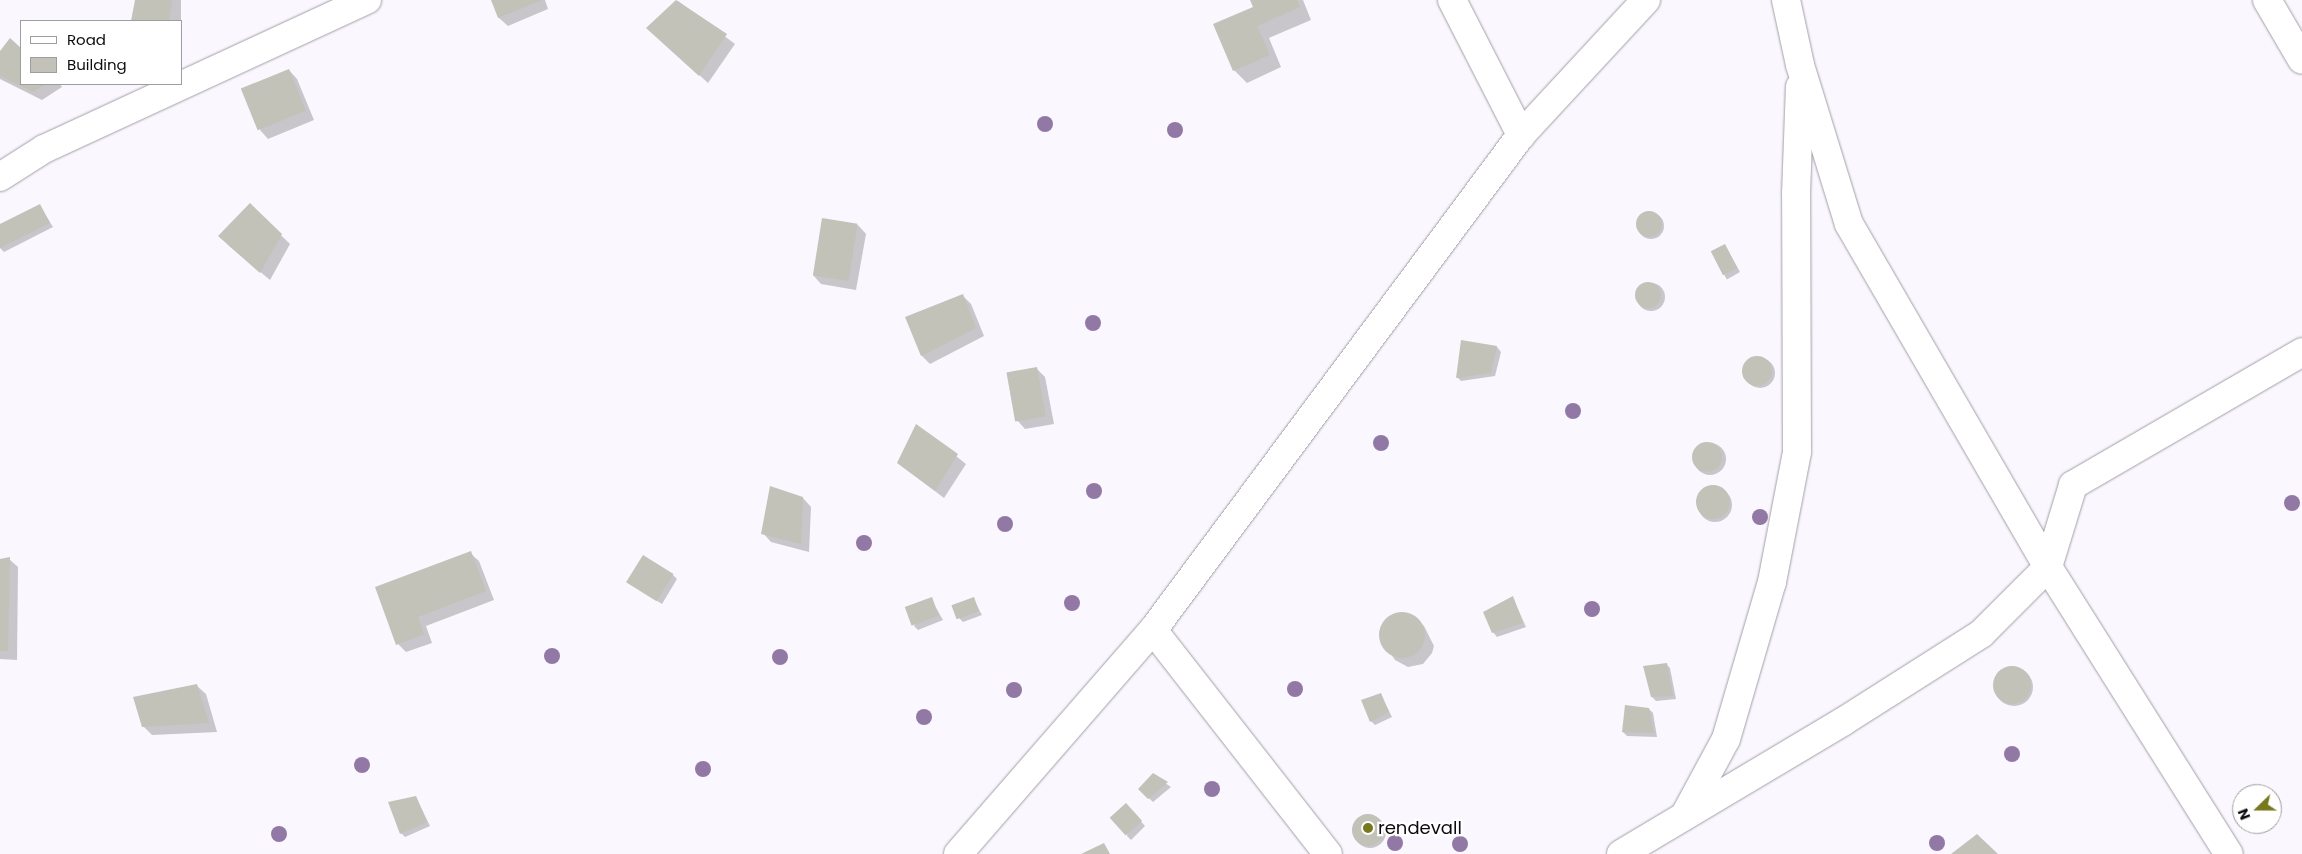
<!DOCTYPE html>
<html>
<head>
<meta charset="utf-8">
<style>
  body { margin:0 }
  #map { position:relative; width:2302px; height:854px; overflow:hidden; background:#faf7fe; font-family:Poppins,sans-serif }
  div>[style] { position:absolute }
  .shadow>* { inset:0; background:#0003; transform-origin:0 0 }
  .round { border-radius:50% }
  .building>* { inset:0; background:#c2c2b8; transform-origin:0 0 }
  .roads { filter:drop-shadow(0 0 1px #a29ea8) drop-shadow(0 0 1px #a29ea8) }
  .minor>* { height:28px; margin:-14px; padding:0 14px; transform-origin:14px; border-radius:14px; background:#fff }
  .trees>* { width:16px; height:16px; margin:-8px; border-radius:50%; background:#9178a5 }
  .dots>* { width:14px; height:14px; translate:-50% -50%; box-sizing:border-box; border:2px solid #fff; border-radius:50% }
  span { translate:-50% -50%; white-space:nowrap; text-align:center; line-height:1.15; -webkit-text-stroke:4.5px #fff; paint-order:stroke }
  .poi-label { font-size:18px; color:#0d0b0e }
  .left { translate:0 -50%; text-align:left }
  .legend { position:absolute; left:20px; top:20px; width:162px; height:65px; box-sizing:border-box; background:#fff; border:1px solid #9e9d9f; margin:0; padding:6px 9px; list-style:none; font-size:15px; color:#0d0b0e }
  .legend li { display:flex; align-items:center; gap:10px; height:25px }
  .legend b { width:25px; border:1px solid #9e9d9f }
  .north { position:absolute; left:2232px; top:784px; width:50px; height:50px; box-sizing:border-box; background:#fff; border:1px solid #9e9d9f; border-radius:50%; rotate:248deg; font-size:14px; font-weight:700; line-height:20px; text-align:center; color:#0d0b0e }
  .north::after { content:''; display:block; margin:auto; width:18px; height:22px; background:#78781e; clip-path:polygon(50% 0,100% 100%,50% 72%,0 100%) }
</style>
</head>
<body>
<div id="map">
  <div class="shadow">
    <i style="left:136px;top:0;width:45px;height:21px"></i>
    <i style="clip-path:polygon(492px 0,545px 0,548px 9px,508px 26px,499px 18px)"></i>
    <i style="clip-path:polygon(1251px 0,1303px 0,1311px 20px,1269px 38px,1281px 67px,1247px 83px,1234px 70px,1255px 7px)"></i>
    <i style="clip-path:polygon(678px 1px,735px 44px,708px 83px,648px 28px)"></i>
    <i style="clip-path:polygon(10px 40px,21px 50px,21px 84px,60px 84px,62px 87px,42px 100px,0 79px,0 53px)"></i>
    <i style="clip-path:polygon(289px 70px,297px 79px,314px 120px,268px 139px,260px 130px)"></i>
    <i style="clip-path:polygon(250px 205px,290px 244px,270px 280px,228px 245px)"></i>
    <i style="clip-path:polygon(40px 206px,53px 227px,4px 252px,0 248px,0 226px)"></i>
    <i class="round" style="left:1638px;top:213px;width:26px;height:26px"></i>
    <i style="clip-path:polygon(858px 225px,866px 234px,856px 290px,821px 284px,813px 275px)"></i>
    <i style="left:1725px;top:245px;width:31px;height:15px;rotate:61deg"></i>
    <i class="round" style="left:1637px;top:283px;width:28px;height:28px"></i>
    <i style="clip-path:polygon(962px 295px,971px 304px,984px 336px,930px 364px,922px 356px,907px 318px)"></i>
    <i style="clip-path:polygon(1462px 341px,1497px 347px,1501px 352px,1495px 376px,1461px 381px,1457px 377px)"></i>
    <i class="round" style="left:1745px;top:358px;width:30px;height:30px"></i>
    <i style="clip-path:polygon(1036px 368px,1045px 377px,1054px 424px,1025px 429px,1017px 420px)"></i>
    <i style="clip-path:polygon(917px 425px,966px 464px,944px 498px,898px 463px)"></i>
    <i class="round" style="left:1694px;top:443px;width:32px;height:32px"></i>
    <i class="round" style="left:1698px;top:488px;width:34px;height:34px"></i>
    <i style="clip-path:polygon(803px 498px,811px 507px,809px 552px,771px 542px,763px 533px)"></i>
    <i style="clip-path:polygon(470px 553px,479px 561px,494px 600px,426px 626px,432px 643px,406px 652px,398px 644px,377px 588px)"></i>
    <i style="clip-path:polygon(9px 559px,18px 567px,17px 660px,0 659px,0 561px)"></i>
    <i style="clip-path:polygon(673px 575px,677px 579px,662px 604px,628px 582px)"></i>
    <i style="clip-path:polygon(1513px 598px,1526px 627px,1497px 637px,1493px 632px)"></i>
    <i style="clip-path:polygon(931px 599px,943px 620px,918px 630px,914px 626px)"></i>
    <i style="clip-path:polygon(973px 599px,982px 615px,963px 622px,959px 618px)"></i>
    <i style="clip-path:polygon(1401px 613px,1415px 617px,1424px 626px,1434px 646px,1432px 653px,1423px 664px,1408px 667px,1395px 660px,1380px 638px,1388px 619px)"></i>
    <i style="clip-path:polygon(1666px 664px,1670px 668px,1676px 699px,1656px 701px,1652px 697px)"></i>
    <i class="round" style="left:1995px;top:668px;width:38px;height:38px"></i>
    <i style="clip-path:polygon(197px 686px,206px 694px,217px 732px,152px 735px,143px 726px)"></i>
    <i style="clip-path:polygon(1381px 695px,1392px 717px,1375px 725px,1371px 721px)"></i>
    <i style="clip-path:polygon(1649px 709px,1653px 713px,1657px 737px,1627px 736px,1623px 732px)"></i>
    <i style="clip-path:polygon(1153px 775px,1171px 787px,1153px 802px,1139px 789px)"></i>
    <i style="clip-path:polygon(416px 797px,430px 826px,405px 837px,401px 833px)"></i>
    <i style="clip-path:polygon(1130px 809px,1145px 826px,1131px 840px,1127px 836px)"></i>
    <i class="round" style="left:1354px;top:816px;width:32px;height:32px"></i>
  </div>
  <div class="building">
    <i style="clip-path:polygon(135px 0,172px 0,169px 21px,131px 21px)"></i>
    <i style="clip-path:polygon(491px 0,542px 0,498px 18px)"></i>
    <i style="clip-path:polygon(676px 0,727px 34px,699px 76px,646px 28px)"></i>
    <i style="clip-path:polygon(1250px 0,1297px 0,1300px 7px,1257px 26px,1270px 55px,1233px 71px,1213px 24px,1253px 7px)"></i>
    <i style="clip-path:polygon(10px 38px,21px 48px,21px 84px,46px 84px,33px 92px,0 76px,0 51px)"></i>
    <i style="left:289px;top:69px;width:45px;height:52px;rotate:68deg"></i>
    <i style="clip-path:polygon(250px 203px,282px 234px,260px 273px,218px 236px)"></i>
    <i style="clip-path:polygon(40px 204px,50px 223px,0 248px,0 224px)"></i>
    <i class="round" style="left:1636px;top:211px;width:26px;height:26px"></i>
    <i style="left:822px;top:218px;width:36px;height:58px;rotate:9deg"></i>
    <i style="left:1725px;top:244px;width:27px;height:16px;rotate:63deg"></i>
    <i class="round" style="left:1635px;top:282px;width:26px;height:26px"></i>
    <i style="clip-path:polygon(963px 294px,976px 328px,921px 356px,905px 317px)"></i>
    <i style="clip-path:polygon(1461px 340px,1497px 346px,1491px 373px,1456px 378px)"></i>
    <i class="round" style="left:1742px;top:356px;width:30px;height:30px"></i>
    <i style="left:1037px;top:367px;width:50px;height:31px;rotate:80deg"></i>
    <i style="clip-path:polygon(916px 424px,958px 454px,935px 491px,897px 463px)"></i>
    <i class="round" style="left:1692px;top:442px;width:30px;height:30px"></i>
    <i class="round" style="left:1696px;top:485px;width:34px;height:34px"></i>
    <i style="clip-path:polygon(770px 486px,803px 497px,801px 544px,761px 534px)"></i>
    <i style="clip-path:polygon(471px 551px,486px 591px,418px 617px,424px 634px,396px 645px,375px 587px)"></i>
    <i style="left:643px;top:555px;width:36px;height:32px;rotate:32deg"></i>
    <i style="clip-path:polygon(10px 557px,8px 651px,0 651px,0 559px)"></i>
    <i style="clip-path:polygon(1513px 596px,1523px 623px,1492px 633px,1483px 612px)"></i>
    <i style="left:932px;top:597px;width:20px;height:29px;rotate:70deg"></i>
    <i style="left:974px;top:597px;width:15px;height:24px;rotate:70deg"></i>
    <i class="round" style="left:1379px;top:612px;width:46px;height:46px"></i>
    <i style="clip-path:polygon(1667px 663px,1673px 696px,1651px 697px,1643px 666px)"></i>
    <i class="round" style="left:1993px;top:666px;width:38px;height:38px"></i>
    <i style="clip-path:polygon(197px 684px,209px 723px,142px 727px,133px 697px)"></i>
    <i style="clip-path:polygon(1381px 693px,1389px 712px,1370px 722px,1361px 700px)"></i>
    <i style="clip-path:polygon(1625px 705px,1649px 708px,1654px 733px,1622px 732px)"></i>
    <i style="clip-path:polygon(1153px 773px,1168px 782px,1148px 799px,1138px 789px)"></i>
    <i style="clip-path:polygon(416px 796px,427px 822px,400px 834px,388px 802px)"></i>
    <i style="left:1126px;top:803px;width:24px;height:22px;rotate:48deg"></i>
    <i class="round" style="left:1352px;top:814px;width:32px;height:32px"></i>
    <i style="clip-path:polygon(1977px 834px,1998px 854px,1951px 854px)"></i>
    <i style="clip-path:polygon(1104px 843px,1110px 854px,1081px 854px)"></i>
  </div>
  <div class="roads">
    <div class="minor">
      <i style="left:1452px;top:0;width:152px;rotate:62.9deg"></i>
      <i style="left:1786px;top:0;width:66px;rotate:77.8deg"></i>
      <i style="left:1800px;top:65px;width:166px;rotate:72.9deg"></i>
      <i style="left:1849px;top:224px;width:397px;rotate:59.9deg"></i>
      <i style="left:2048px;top:567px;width:339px;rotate:57.8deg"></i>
      <i style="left:2267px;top:0;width:69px;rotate:59.7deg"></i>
      <i style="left:0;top:177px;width:52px;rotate:-32.5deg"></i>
      <i style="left:44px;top:149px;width:356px;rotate:-24.8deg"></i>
      <i style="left:1153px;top:630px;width:284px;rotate:52deg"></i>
      <i style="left:1685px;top:815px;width:86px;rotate:-61.7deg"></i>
      <i style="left:1726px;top:739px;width:164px;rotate:-73.7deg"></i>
      <i style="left:1772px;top:582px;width:132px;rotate:-79.1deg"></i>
      <i style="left:1797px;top:452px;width:258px;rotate:-90.2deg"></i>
      <i style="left:1796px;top:194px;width:107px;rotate:-87.9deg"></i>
      <i style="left:958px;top:854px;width:297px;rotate:-49deg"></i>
      <i style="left:1153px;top:630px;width:617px;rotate:-53.37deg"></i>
      <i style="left:1521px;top:135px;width:184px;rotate:-47.2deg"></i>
      <i style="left:1621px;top:854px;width:260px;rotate:-30.8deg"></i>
      <i style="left:1844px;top:721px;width:162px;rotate:-32.4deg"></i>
      <i style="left:1981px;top:634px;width:95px;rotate:-45deg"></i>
      <i style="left:2048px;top:567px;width:86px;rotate:-73deg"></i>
      <i style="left:2073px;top:485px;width:265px;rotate:-30.1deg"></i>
    </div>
  </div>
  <div class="trees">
    <i style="left:1045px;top:124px"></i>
    <i style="left:1175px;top:130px"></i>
    <i style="left:1093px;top:323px"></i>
    <i style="left:1573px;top:411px"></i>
    <i style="left:1381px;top:443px"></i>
    <i style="left:1094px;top:491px"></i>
    <i style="left:2292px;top:503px"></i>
    <i style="left:1760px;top:517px"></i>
    <i style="left:1005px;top:524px"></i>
    <i style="left:864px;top:543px"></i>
    <i style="left:1072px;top:603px"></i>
    <i style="left:1592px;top:609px"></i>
    <i style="left:552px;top:656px"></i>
    <i style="left:780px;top:657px"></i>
    <i style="left:1295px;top:689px"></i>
    <i style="left:1014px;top:690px"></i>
    <i style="left:924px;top:717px"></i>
    <i style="left:2012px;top:754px"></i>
    <i style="left:362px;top:765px"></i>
    <i style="left:703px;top:769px"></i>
    <i style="left:1212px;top:789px"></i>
    <i style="left:279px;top:834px"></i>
    <i style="left:1395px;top:843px"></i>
    <i style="left:1937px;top:843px"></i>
    <i style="left:1460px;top:844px"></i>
  </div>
  <div class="dots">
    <i style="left:1368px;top:828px;background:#78781e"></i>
  </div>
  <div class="poi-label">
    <span class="left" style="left:1378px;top:828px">rendevall</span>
  </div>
  <ul class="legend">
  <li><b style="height:6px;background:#fff"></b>Road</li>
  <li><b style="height:14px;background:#c2c2b8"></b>Building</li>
  </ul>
  <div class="north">N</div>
</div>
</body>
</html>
